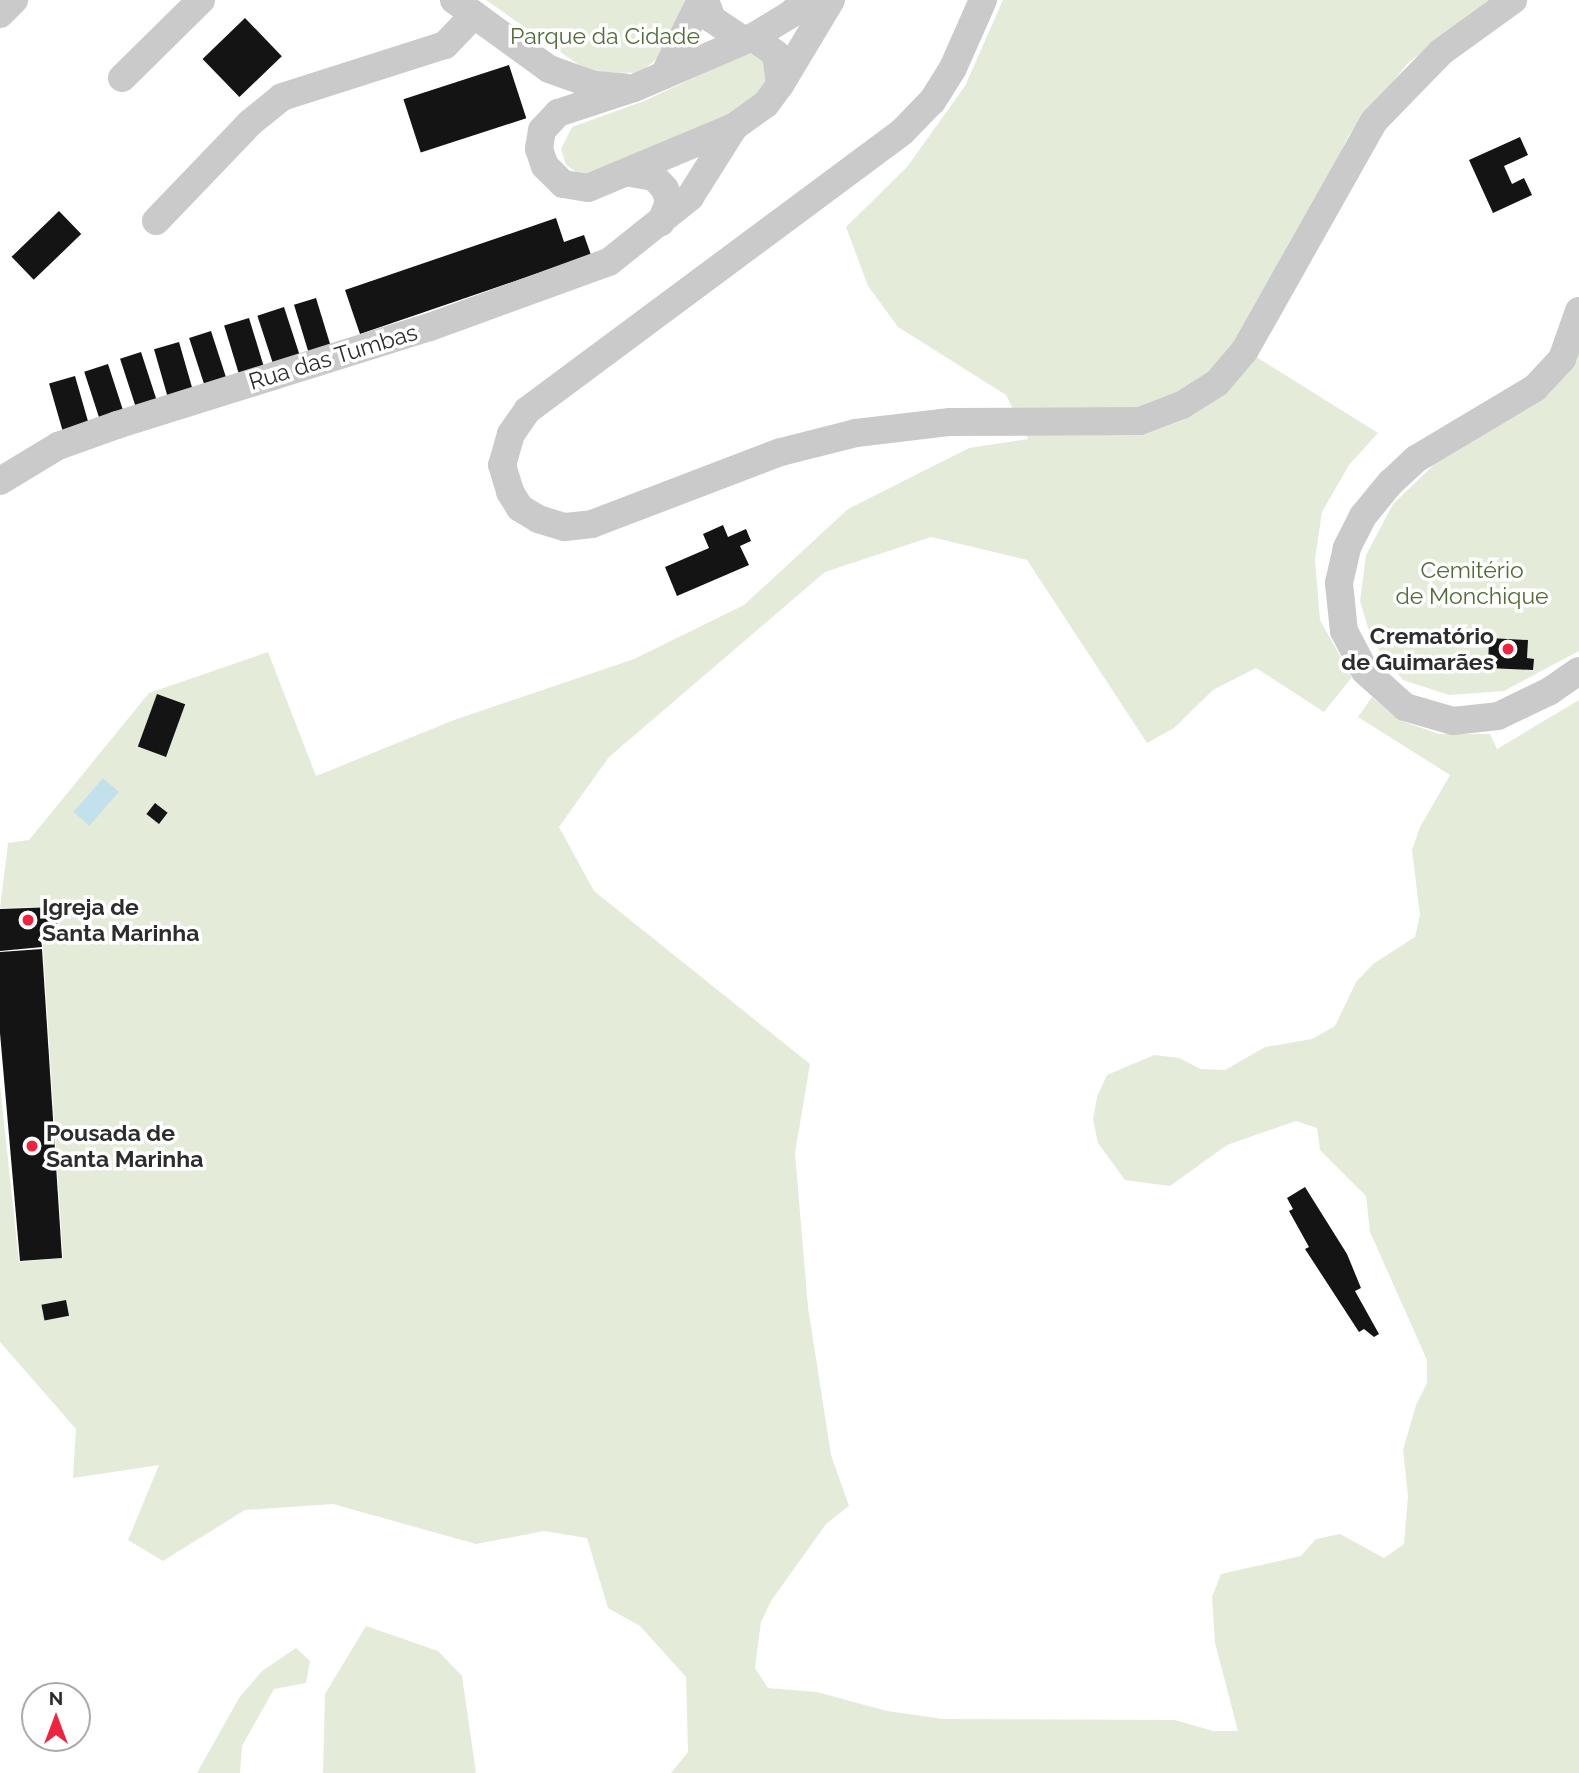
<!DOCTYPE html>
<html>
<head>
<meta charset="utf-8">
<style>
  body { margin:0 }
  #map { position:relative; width:1579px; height:1773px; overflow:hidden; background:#fff; font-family:Raleway,sans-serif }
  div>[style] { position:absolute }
  .green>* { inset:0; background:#e4ecd9 }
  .water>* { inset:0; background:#c3e0ed; transform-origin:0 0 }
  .building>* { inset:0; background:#141414; transform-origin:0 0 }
  .minor>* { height:28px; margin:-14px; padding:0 14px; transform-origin:14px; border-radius:14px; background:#cacaca }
  .dots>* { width:19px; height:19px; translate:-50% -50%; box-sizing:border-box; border:4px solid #fff; border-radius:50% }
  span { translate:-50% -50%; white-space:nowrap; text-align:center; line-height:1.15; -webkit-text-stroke:7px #fff; paint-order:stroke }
  .park-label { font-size:23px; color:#536b37 }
  .street-label { font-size:23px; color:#2d2d2d }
  .poi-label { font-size:23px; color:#2d2d2d; font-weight:700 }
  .right { translate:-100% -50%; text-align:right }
  .left { translate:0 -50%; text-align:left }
  .north { position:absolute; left:21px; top:1682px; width:70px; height:70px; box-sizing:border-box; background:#fff; border:2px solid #ababab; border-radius:50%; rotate:0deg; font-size:19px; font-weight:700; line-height:28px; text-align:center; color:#2d2d2d }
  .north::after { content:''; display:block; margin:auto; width:24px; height:32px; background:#f1223e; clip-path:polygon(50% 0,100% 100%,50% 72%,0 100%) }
</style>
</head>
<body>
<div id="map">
  <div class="green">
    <i style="clip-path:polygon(486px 0,685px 0,667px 50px,640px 73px,589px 72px)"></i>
    <i style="clip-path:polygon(1003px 0,1494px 0,1409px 62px,1349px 135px,1245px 350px,1378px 433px,1349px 465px,1322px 512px,1315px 559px,1320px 620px,1352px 677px,1324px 712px,1256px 668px,1213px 690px,1174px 728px,1147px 743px,1027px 560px,931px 537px,825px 572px,609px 757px,559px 827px,594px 891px,810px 1064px,795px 1153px,808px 1307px,831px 1455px,849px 1506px,826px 1524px,771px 1601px,761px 1622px,755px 1668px,768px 1688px,817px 1692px,887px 1711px,943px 1719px,1175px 1720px,1213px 1731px,1238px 1731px,1215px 1643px,1212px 1597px,1221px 1574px,1301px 1556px,1316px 1539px,1340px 1534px,1384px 1558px,1404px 1544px,1408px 1496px,1403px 1450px,1416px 1405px,1427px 1383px,1427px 1360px,1370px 1232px,1366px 1196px,1320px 1150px,1317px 1128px,1296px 1121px,1227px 1145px,1170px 1186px,1125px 1180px,1098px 1143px,1093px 1120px,1097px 1097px,1107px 1075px,1154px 1055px,1179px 1058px,1201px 1069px,1225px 1070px,1265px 1047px,1312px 1039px,1335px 1026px,1356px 982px,1373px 964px,1415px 937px,1420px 915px,1412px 850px,1420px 827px,1450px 775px,1358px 717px,1372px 697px,1399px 720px,1439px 734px,1490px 734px,1497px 749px,1579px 700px,1579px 1773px,671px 1773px,688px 1752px,686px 1677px,640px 1626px,608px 1608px,587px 1538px,544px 1531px,476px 1544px,333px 1504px,245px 1510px,163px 1561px,128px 1540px,159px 1465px,73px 1478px,76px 1429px,0 1342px,0 1085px,19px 1262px,63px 1258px,42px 933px,60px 932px,58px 907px,0 908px,8px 843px,29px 840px,149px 693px,268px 652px,316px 776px,454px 720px,634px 659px,744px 605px,848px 509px,969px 448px,1028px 439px,1006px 395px,898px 327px,868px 286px,846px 227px,907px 167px,965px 86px)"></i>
    <i style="clip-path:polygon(749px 52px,762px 58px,770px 73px,757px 102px,598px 174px,580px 175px,566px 165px,561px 149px,572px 127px,644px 101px)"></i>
    <i style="clip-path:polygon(1579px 348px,1579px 651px,1504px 691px,1449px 695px,1403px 680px,1372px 641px,1360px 601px,1366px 555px,1393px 504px,1445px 454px)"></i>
    <i style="clip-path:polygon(366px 1626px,438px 1651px,462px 1676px,476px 1773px,323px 1773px,325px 1694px)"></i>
    <i style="clip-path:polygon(296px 1648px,310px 1661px,306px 1683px,274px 1689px,242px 1746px,240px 1773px,197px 1773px,239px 1698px,262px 1671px)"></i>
  </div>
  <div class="water">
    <i style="left:103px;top:778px;width:21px;height:45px;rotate:41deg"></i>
  </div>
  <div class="building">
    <i style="left:245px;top:18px;width:53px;height:59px;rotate:46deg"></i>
    <i style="left:509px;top:65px;width:56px;height:111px;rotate:72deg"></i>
    <i style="clip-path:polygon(1520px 137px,1528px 155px,1504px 166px,1512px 184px,1524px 178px,1532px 195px,1493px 213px,1469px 160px)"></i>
    <i style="left:59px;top:211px;width:32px;height:66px;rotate:46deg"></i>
    <i style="clip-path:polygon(556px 218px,564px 242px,584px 235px,591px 255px,360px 334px,345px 290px)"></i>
    <i style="left:316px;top:298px;width:53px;height:23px;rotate:73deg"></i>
    <i style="left:284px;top:307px;width:54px;height:28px;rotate:72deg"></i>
    <i style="left:249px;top:318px;width:54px;height:26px;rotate:73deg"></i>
    <i style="left:211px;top:331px;width:52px;height:23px;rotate:72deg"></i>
    <i style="left:179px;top:342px;width:51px;height:26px;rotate:74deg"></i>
    <i style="left:141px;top:352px;width:56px;height:22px;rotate:72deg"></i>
    <i style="left:108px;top:364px;width:52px;height:25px;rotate:72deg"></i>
    <i style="left:75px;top:376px;width:50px;height:27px;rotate:74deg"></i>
    <i style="clip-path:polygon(723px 525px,728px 537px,746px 529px,751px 541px,740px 546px,749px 565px,677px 596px,665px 567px,709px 548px,703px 534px)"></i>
    <i style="clip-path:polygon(1489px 638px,1528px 640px,1527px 658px,1534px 659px,1533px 670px,1488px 668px)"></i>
    <i style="left:157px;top:694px;width:30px;height:56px;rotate:20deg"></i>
    <i style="left:155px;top:803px;width:16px;height:14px;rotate:38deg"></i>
    <i style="clip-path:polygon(56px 907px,58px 932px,40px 933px,42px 947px,0 951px,0 909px)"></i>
    <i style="clip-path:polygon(42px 949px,62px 1258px,20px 1261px,0 1033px,0 952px)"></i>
    <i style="clip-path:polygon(1305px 1187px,1347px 1254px,1361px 1288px,1355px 1291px,1379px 1334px,1374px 1337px,1364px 1329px,1359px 1332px,1305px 1249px,1309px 1247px,1289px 1211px,1293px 1209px,1287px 1198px)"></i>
    <i style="left:66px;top:1300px;width:16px;height:25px;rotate:79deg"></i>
  </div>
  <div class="minor">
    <i style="left:454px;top:0;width:117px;rotate:36deg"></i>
    <i style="left:549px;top:69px;width:48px;rotate:19.6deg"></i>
    <i style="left:594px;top:85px;width:30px;rotate:4deg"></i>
    <i style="left:705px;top:0;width:20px;rotate:70deg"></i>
    <i style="left:712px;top:19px;width:37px;rotate:34deg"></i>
    <i style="left:983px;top:0;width:74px;rotate:113.8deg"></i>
    <i style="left:953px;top:68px;width:39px;rotate:122deg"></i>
    <i style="left:932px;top:101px;width:43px;rotate:134.1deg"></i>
    <i style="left:902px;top:132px;width:467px;rotate:143.4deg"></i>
    <i style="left:527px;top:411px;width:28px;rotate:125deg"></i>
    <i style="left:511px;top:434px;width:32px;rotate:106deg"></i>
    <i style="left:502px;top:465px;width:28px;rotate:73deg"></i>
    <i style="left:510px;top:492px;width:19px;rotate:58deg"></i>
    <i style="left:520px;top:508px;width:21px;rotate:31deg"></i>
    <i style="left:538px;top:519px;width:28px;rotate:17deg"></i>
    <i style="left:565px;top:527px;width:27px;rotate:-6deg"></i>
    <i style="left:592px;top:524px;width:202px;rotate:-20.9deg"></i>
    <i style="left:781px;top:452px;width:77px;rotate:-14.2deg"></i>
    <i style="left:856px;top:433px;width:95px;rotate:-6.7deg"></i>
    <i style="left:950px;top:422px;width:190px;rotate:-0.3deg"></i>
    <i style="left:1140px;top:421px;width:45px;rotate:-20.9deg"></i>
    <i style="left:1182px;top:405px;width:41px;rotate:-32.2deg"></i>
    <i style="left:1217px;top:383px;width:43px;rotate:-49.7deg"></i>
    <i style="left:1245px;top:350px;width:263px;rotate:-60.6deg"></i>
    <i style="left:1374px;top:121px;width:96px;rotate:-45.8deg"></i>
    <i style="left:1441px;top:52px;width:89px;rotate:-35.8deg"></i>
    <i style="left:0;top:14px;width:20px;rotate:-45deg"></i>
    <i style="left:753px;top:37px;width:44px;rotate:-31.2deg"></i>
    <i style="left:791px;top:14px;width:20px;rotate:-45deg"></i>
    <i style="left:664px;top:75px;width:84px;rotate:-63.7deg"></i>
    <i style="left:122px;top:78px;width:111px;rotate:-44.6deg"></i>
    <i style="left:780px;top:85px;width:31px;rotate:-97deg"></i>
    <i style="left:776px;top:54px;width:29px;rotate:-144deg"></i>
    <i style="left:753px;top:37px;width:129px;rotate:156.8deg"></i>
    <i style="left:634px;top:88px;width:80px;rotate:161.8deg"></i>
    <i style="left:558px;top:113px;width:23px;rotate:133deg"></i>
    <i style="left:542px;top:130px;width:19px;rotate:99deg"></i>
    <i style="left:539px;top:149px;width:18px;rotate:71deg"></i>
    <i style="left:545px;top:166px;width:25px;rotate:45deg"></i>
    <i style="left:563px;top:184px;width:25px;rotate:9deg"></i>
    <i style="left:588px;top:188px;width:158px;rotate:-22.7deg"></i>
    <i style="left:734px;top:127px;width:39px;rotate:-36deg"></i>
    <i style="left:766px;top:104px;width:24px;rotate:-54deg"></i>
    <i style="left:780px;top:85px;width:99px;rotate:-59deg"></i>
    <i style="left:631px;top:173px;width:23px;rotate:10deg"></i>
    <i style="left:654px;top:177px;width:16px;rotate:47deg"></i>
    <i style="left:665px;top:189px;width:14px;rotate:73deg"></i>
    <i style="left:669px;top:202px;width:22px;rotate:112deg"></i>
    <i style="left:156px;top:221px;width:136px;rotate:-46.2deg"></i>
    <i style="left:250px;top:123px;width:41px;rotate:-39.1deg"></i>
    <i style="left:282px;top:97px;width:171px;rotate:-17.7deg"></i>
    <i style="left:445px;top:45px;width:42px;rotate:-46deg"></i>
    <i style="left:1579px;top:311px;width:51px;rotate:109.5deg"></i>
    <i style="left:1562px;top:359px;width:40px;rotate:133deg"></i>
    <i style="left:1535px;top:388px;width:139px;rotate:149.2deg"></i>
    <i style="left:1416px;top:459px;width:35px;rotate:137deg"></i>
    <i style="left:1390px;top:483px;width:43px;rotate:129.3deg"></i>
    <i style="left:1363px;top:516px;width:36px;rotate:117deg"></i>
    <i style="left:1347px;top:548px;width:36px;rotate:103deg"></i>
    <i style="left:1339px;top:583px;width:48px;rotate:84.1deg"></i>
    <i style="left:1344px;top:631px;width:45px;rotate:62.3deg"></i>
    <i style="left:1365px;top:671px;width:54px;rotate:42deg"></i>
    <i style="left:1405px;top:707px;width:50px;rotate:16.3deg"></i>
    <i style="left:1453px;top:721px;width:45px;rotate:-6.3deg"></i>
    <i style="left:1498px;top:716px;width:58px;rotate:-25.7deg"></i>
    <i style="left:1550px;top:691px;width:35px;rotate:-35deg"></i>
    <i style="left:0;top:481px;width:68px;rotate:-31.1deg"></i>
    <i style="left:58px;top:446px;width:63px;rotate:-19.6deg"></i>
    <i style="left:117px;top:425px;width:328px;rotate:-17.4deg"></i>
    <i style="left:430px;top:327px;width:190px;rotate:-20deg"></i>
    <i style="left:609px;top:262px;width:104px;rotate:-38.7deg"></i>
    <i style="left:690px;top:197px;width:83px;rotate:-57.8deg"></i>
  </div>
  <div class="dots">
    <i style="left:1508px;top:649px;background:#f1223e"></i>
    <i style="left:28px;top:920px;background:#f1223e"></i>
    <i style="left:32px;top:1146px;background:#f1223e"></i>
  </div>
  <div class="park-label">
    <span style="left:605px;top:36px">Parque da Cidade</span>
    <span style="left:1472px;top:583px">Cemitério<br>de Monchique</span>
  </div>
  <div class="street-label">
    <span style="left:333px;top:357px;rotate:-17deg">Rua das Tumbas</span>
  </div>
  <div class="poi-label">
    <span class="right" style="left:1494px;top:649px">Crematório<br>de Guimarães</span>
    <span class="left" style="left:42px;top:920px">Igreja de<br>Santa Marinha</span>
    <span class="left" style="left:46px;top:1146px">Pousada de<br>Santa Marinha</span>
  </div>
  <div class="north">N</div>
</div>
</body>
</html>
